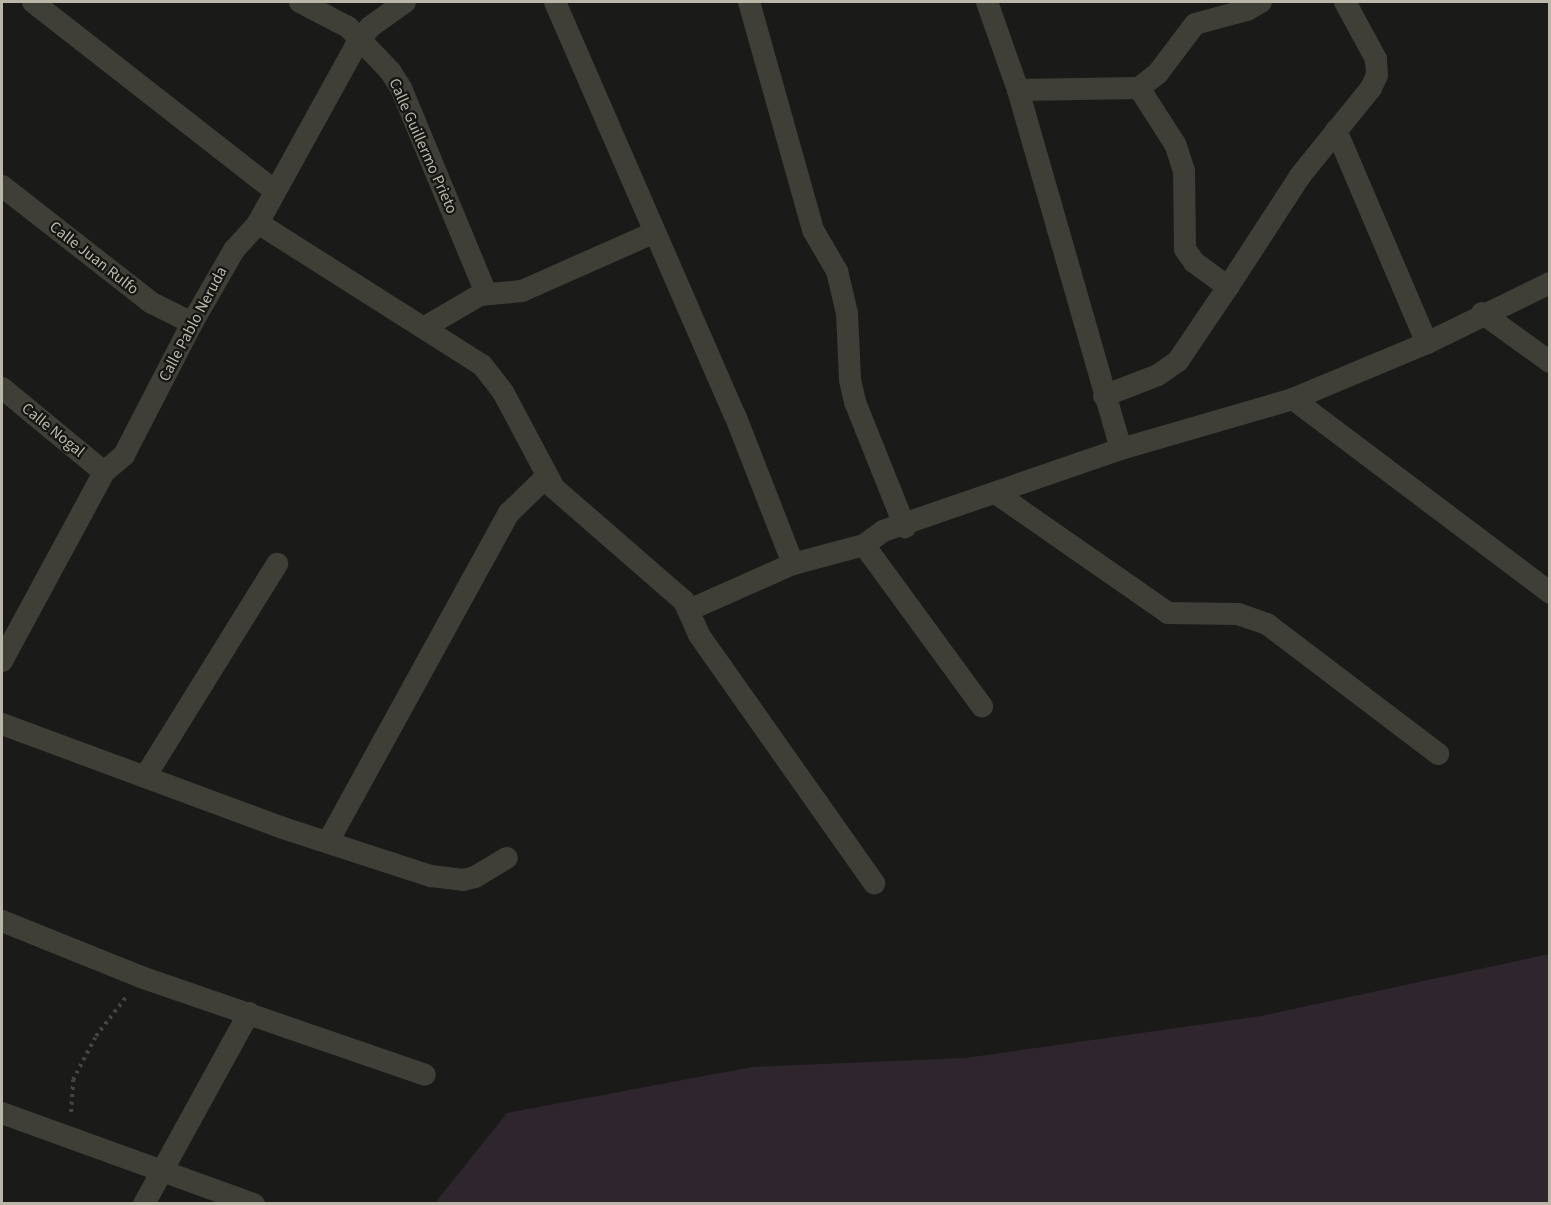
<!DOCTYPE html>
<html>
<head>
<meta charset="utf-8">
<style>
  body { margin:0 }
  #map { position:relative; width:1551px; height:1205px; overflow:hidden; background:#1a1a18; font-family:"Source Sans 3",sans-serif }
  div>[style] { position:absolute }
  .green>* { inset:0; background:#2f252d }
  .path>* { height:4px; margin-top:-2px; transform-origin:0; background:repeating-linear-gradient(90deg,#46453e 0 3px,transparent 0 7.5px) }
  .minor>* { height:22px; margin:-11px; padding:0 11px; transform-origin:11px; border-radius:11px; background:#3f3f38 }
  span { translate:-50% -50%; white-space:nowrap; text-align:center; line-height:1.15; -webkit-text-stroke:4.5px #151513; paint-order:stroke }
  .street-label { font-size:16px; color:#bab7a9 }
  .frame { position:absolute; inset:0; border:3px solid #bab7a9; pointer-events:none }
</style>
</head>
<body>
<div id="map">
  <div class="green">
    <i style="clip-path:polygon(1549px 954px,1549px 1203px,435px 1203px,507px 1113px,752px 1067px,965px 1058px,1261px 1016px)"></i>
  </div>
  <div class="path">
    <i style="left:71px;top:1112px;width:32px;rotate:-86deg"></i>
    <i style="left:73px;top:1080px;width:50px;rotate:-62.4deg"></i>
    <i style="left:96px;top:1036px;width:49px;rotate:-52.4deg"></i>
  </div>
  <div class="minor">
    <i style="left:33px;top:2px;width:307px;rotate:38deg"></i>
    <i style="left:300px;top:2px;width:54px;rotate:27.5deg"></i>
    <i style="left:348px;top:27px;width:61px;rotate:46.3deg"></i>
    <i style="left:390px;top:71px;width:20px;rotate:57deg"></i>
    <i style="left:401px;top:88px;width:222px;rotate:67.5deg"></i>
    <i style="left:555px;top:2px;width:451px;rotate:66.5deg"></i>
    <i style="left:735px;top:415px;width:160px;rotate:68.7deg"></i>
    <i style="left:749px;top:2px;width:237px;rotate:74.3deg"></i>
    <i style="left:813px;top:230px;width:48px;rotate:59.7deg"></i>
    <i style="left:837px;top:271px;width:43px;rotate:76.6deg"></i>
    <i style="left:847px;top:313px;width:67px;rotate:87.4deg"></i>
    <i style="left:850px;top:380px;width:23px;rotate:77deg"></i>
    <i style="left:855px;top:402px;width:135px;rotate:68.2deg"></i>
    <i style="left:987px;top:2px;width:93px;rotate:70.6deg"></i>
    <i style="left:1018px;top:90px;width:373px;rotate:74deg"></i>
    <i style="left:1018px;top:90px;width:121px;rotate:-0.9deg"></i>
    <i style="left:1139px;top:88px;width:24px;rotate:-38deg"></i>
    <i style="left:1158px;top:73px;width:61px;rotate:-52.9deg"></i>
    <i style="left:1195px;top:24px;width:54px;rotate:-15.1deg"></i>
    <i style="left:1247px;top:10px;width:16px;rotate:-30deg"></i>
    <i style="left:1336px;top:130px;width:232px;rotate:66.9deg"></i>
    <i style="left:2px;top:186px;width:190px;rotate:38deg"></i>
    <i style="left:152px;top:303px;width:45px;rotate:26.6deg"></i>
    <i style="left:258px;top:223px;width:265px;rotate:32.4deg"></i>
    <i style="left:482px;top:365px;width:34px;rotate:52deg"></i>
    <i style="left:503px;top:392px;width:109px;rotate:62deg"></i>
    <i style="left:554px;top:488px;width:172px;rotate:41deg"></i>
    <i style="left:684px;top:601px;width:37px;rotate:66deg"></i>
    <i style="left:699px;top:635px;width:304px;rotate:54.8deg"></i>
    <i style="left:1228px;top:287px;width:132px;rotate:-57deg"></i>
    <i style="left:1300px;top:176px;width:113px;rotate:-51.1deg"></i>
    <i style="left:1371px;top:88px;width:14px;rotate:-65deg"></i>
    <i style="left:1377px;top:75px;width:16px;rotate:-94deg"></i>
    <i style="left:1376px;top:59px;width:65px;rotate:-118.5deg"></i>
    <i style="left:1482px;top:313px;width:84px;rotate:35.8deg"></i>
    <i style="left:425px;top:327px;width:64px;rotate:-30.2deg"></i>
    <i style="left:480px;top:295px;width:42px;rotate:-5.4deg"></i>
    <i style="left:522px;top:291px;width:145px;rotate:-23.9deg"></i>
    <i style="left:2px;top:388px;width:132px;rotate:39.5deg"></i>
    <i style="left:1104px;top:396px;width:58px;rotate:-21.3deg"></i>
    <i style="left:1158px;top:375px;width:24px;rotate:-35deg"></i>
    <i style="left:1178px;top:361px;width:89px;rotate:-56deg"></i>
    <i style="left:1228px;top:287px;width:42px;rotate:-143.7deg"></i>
    <i style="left:1194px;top:262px;width:16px;rotate:-125deg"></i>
    <i style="left:1185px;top:249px;width:78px;rotate:-90.7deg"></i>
    <i style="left:1184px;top:171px;width:28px;rotate:-108deg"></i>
    <i style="left:1175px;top:144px;width:67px;rotate:-122.7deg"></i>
    <i style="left:1293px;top:399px;width:322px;rotate:37deg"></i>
    <i style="left:997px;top:494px;width:208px;rotate:34.8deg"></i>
    <i style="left:1168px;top:613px;width:70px;rotate:0.8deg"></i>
    <i style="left:1238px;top:614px;width:31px;rotate:19deg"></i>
    <i style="left:1267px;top:624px;width:215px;rotate:37.2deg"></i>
    <i style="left:864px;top:545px;width:200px;rotate:53.8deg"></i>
    <i style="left:689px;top:610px;width:114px;rotate:-23.9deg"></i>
    <i style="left:793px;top:564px;width:73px;rotate:-15deg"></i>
    <i style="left:864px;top:545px;width:24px;rotate:-36deg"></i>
    <i style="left:883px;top:531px;width:252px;rotate:-19deg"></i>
    <i style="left:1121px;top:449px;width:179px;rotate:-16.2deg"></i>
    <i style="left:1293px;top:399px;width:145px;rotate:-22.7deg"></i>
    <i style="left:1427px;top:343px;width:137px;rotate:-26deg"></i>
    <i style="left:2px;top:661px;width:215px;rotate:-61.6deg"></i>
    <i style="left:104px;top:472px;width:26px;rotate:-40deg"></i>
    <i style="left:124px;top:455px;width:148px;rotate:-62.7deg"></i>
    <i style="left:192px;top:323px;width:84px;rotate:-60.1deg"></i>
    <i style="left:234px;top:250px;width:36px;rotate:-48deg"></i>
    <i style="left:258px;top:223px;width:201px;rotate:-61.1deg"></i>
    <i style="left:355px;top:47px;width:25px;rotate:-53deg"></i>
    <i style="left:370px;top:27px;width:43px;rotate:-35.5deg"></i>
    <i style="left:2px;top:724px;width:300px;rotate:20.3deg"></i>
    <i style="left:283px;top:828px;width:156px;rotate:18deg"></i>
    <i style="left:431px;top:876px;width:32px;rotate:7deg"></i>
    <i style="left:463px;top:880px;width:12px;rotate:-14deg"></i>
    <i style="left:475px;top:877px;width:37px;rotate:-31deg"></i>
    <i style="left:145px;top:777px;width:251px;rotate:-58.2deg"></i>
    <i style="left:329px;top:840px;width:373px;rotate:-61.2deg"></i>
    <i style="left:509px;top:513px;width:52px;rotate:-44.2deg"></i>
    <i style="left:2px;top:921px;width:150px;rotate:21.9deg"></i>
    <i style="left:141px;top:977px;width:300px;rotate:19deg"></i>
    <i style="left:2px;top:1113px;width:268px;rotate:19.9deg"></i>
    <i style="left:144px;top:1204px;width:218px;rotate:-61.2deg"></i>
  </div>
  <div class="street-label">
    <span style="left:423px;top:146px;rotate:66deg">Calle Guillermo Prieto</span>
    <span style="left:94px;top:258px;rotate:38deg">Calle Juan Rulfo</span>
    <span style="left:193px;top:324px;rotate:-62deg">Calle Pablo Neruda</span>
    <span style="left:53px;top:430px;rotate:39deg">Calle Nogal</span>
  </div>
  <div class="frame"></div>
</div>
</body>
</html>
